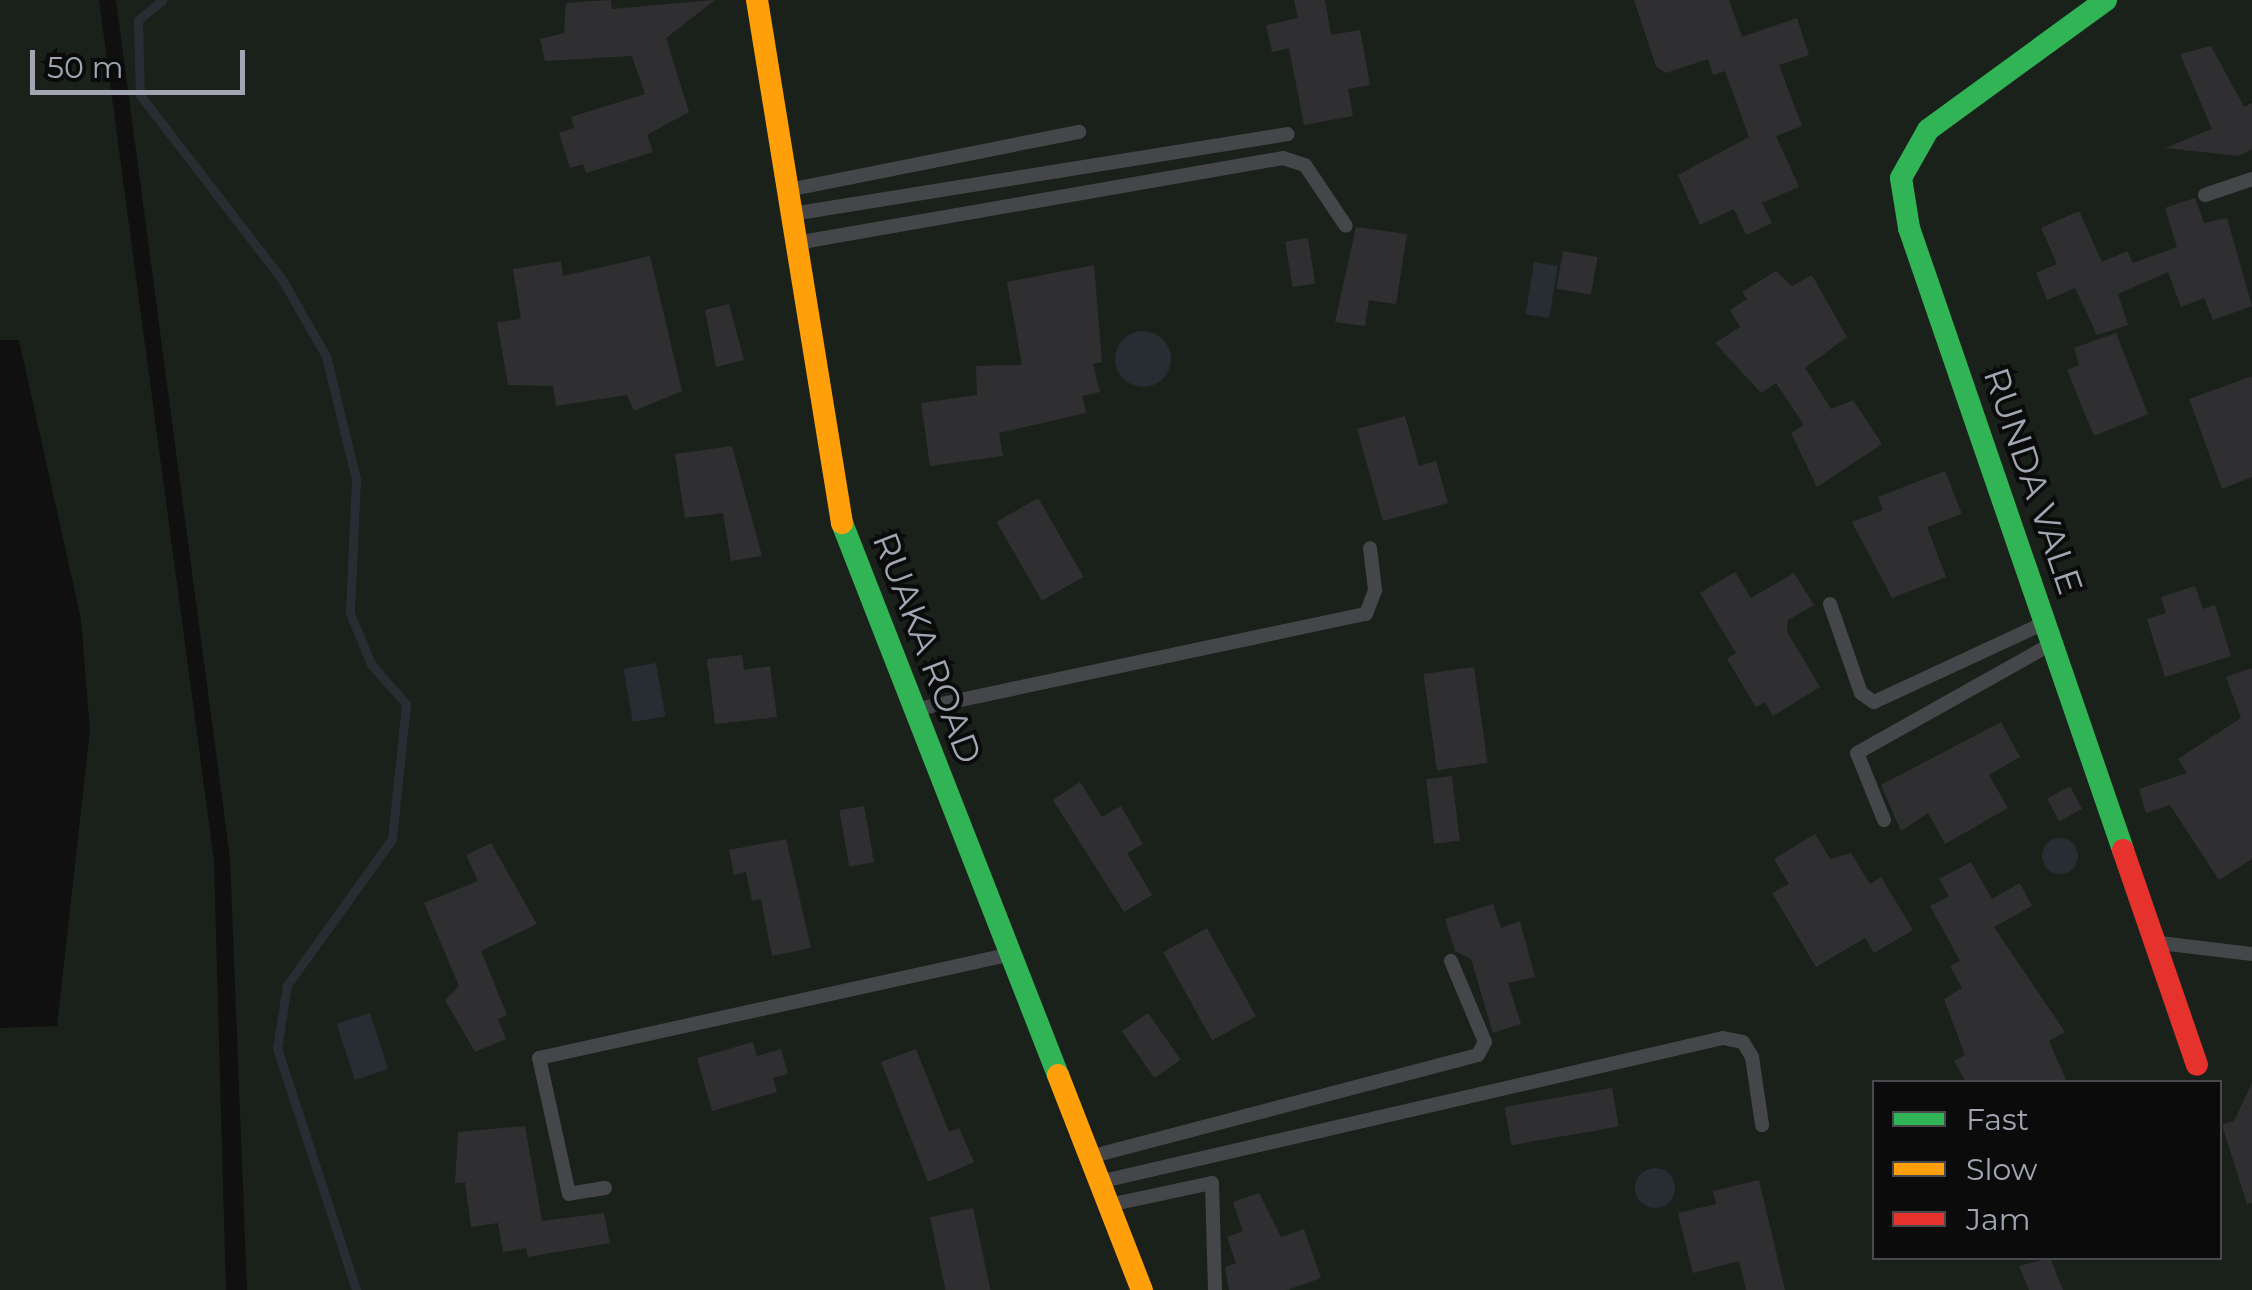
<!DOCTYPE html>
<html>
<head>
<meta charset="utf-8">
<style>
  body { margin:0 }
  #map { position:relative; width:2252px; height:1290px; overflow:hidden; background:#101011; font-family:Montserrat,sans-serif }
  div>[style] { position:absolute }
  .green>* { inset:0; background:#1a211b }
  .water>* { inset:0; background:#272d33; transform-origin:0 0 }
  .round { border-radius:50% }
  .stream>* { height:9px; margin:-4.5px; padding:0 4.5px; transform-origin:4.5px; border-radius:4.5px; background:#272d33 }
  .building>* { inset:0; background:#2f2f31; transform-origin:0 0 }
  .lane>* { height:14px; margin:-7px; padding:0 7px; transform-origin:7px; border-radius:7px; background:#454649 }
  .fast>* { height:22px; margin:-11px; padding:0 11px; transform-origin:11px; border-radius:11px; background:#30b455 }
  .slow>* { height:22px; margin:-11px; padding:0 11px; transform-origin:11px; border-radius:11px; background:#ff9f0a }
  .jam>* { height:22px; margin:-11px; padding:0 11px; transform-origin:11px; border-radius:11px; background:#e5322d }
  span { translate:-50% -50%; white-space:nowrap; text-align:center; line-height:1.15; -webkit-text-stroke:8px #0b0b0c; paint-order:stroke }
  .street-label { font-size:35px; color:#a1a6b2 }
  .legend { position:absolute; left:1872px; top:1080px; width:350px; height:180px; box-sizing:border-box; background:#0b0b0c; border:2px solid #47494e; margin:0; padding:12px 18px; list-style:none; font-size:30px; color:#a1a6b2 }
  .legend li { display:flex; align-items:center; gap:20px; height:50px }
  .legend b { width:50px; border:2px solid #47494e }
  .scale { position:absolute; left:30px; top:50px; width:215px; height:45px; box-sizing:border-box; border:5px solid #a1a6b2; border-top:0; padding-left:12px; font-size:30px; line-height:35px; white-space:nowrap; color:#a1a6b2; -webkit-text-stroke:8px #0b0b0c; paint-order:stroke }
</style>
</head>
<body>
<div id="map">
  <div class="green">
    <i style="clip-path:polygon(0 0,99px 0,214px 861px,226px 1290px,0 1290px,0 1028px,57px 1026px,90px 731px,81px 619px,19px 340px,0 340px)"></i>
    <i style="clip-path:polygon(evenodd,116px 0,2252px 0,2252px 1290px,247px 1290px,230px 858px,116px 0,1874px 1082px,2220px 1082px,2220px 1258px,1874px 1258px,1874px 1082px)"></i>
  </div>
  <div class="water">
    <i style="left:1534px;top:262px;width:24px;height:53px;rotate:9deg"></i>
    <i class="round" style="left:1115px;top:331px;width:56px;height:56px"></i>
    <i style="left:656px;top:663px;width:54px;height:33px;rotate:80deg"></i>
    <i class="round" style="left:2042px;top:838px;width:36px;height:36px"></i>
    <i style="left:370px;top:1013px;width:59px;height:35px;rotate:72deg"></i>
    <i class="round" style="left:1635px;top:1168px;width:40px;height:40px"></i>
  </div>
  <div class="stream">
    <i style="left:162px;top:0;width:31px;rotate:140deg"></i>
    <i style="left:138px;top:20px;width:75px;rotate:88.5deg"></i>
    <i style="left:140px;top:95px;width:235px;rotate:52.4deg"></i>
    <i style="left:283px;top:281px;width:86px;rotate:60.2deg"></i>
    <i style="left:326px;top:356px;width:127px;rotate:76.3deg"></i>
    <i style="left:356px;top:479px;width:134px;rotate:92.6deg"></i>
    <i style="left:350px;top:613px;width:55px;rotate:67.6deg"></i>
    <i style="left:371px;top:664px;width:53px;rotate:48.8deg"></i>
    <i style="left:406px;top:704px;width:136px;rotate:95.9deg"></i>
    <i style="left:392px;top:839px;width:180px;rotate:125.7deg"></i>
    <i style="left:287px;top:985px;width:64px;rotate:99deg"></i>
    <i style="left:277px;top:1048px;width:255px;rotate:71.9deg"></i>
  </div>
  <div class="building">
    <i style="clip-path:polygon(611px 0,612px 9px,715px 0,666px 38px,689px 112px,647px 135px,653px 152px,586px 173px,583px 164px,570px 168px,559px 133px,574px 128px,571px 117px,645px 94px,632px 56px,545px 61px,540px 39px,564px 33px,566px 3px)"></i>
    <i style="clip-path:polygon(1294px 0,1325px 0,1331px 35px,1360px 30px,1370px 85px,1348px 89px,1353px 116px,1304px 125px,1289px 48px,1272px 52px,1266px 25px,1298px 18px)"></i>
    <i style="clip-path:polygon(1634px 0,1729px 0,1742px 37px,1797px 18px,1809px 55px,1779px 65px,1802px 126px,1776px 136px,1799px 187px,1762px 203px,1772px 223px,1746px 235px,1734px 209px,1700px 225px,1678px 175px,1749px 137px,1725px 71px,1713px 75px,1708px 59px,1666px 73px,1656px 66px)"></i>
    <i style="clip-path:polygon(2211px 46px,2244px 107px,2252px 103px,2252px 149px,2239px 156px,2165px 148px,2212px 129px,2180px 54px)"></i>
    <i style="clip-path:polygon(2195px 198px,2204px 223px,2227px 218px,2252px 306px,2213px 320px,2204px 298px,2181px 307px,2168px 272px,2118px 294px,2128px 325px,2097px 335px,2075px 288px,2047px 300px,2036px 273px,2057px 264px,2041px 228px,2079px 211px,2102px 262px,2127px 251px,2133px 263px,2177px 247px,2165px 208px)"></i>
    <i style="clip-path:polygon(1356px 227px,1407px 234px,1396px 304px,1369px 300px,1365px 326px,1335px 322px)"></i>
    <i style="left:1308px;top:238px;width:46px;height:23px;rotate:81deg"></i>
    <i style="left:1563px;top:251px;width:35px;height:38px;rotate:10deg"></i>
    <i style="clip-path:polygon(650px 256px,682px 391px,634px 411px,627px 395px,556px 406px,553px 386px,508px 385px,497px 322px,521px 319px,513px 269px,561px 261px,563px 276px)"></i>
    <i style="clip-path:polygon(1094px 265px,1102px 362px,1093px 364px,1100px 392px,1082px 396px,1086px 413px,999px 433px,1003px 456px,930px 466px,921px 403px,977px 395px,976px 366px,1022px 365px,1007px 282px)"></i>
    <i style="clip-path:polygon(1776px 271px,1792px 286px,1812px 275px,1847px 337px,1805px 368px,1831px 409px,1853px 400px,1882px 444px,1817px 487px,1791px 433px,1804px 425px,1776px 383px,1761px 393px,1715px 343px,1740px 327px,1730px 310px,1747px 299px,1742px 292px)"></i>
    <i style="clip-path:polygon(729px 304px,744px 360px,716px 367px,705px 310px)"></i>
    <i style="clip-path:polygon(2116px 333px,2148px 414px,2094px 436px,2067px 370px,2079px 365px,2074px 348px)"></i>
    <i style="clip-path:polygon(2252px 376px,2252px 477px,2222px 489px,2189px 399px)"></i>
    <i style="clip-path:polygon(1405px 416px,1419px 466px,1436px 461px,1448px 503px,1383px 521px,1357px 429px)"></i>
    <i style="clip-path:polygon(732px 446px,762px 556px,731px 561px,723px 513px,685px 518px,675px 454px)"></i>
    <i style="clip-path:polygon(1945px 471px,1962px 514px,1927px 527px,1946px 577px,1892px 598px,1852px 522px,1883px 510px,1878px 497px)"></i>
    <i style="left:1038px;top:498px;width:91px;height:48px;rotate:60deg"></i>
    <i style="clip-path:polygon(1735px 572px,1751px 598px,1794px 573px,1814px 605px,1788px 620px,1787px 632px,1820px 687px,1773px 716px,1765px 702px,1756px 707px,1727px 659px,1736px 653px,1700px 593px)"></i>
    <i style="clip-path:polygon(2195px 586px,2203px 609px,2215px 605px,2231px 656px,2165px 677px,2147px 619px,2166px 613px,2161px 597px)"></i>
    <i style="clip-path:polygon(742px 655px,744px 670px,770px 666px,777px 717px,715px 724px,707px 659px)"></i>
    <i style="left:1474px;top:667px;width:97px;height:51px;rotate:82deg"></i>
    <i style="clip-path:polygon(2252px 668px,2252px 859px,2219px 880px,2170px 805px,2146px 813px,2139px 789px,2187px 773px,2178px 759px,2241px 718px,2226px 677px)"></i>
    <i style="clip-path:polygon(2001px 722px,2020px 757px,1989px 775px,2008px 808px,1945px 844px,1928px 813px,1901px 831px,1881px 785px)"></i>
    <i style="left:1452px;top:776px;width:65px;height:26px;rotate:83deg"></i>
    <i style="clip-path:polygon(1080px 782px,1102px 817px,1121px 806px,1143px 844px,1127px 853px,1152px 895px,1124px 912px,1053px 800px)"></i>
    <i style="left:2070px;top:786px;width:26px;height:26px;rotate:62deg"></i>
    <i style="left:864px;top:806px;width:57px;height:25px;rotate:80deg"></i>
    <i style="clip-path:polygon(1815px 834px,1830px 859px,1851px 853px,1870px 884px,1881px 877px,1913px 930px,1874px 953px,1865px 938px,1816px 967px,1772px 893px,1789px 884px,1774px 859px)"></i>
    <i style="clip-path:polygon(786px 839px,811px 948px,772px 956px,761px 899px,752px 901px,746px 872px,734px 875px,729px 850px)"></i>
    <i style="clip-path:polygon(491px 843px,537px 924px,481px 951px,507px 1015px,498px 1019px,506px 1039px,475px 1052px,445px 1000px,459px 986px,424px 903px,478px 881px,466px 855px)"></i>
    <i style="clip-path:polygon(1971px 862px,1992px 899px,2020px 883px,2032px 906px,1994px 927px,2065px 1032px,2049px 1041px,2067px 1082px,1966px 1082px,1954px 1061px,1965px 1055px,1944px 999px,1962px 988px,1950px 966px,1960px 961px,1930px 906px,1949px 896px,1939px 879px)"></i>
    <i style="clip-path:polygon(1493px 904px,1501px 928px,1520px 921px,1535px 977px,1508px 983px,1521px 1024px,1493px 1033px,1471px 959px,1455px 951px,1445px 919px)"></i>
    <i style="left:1207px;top:928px;width:101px;height:50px;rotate:61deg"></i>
    <i style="left:1148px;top:1013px;width:57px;height:32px;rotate:55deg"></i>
    <i style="clip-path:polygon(753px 1042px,757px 1056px,781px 1049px,788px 1074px,773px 1078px,777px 1092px,712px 1111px,697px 1058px)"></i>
    <i style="clip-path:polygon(916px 1049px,949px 1132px,959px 1128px,974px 1162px,928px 1182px,881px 1062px)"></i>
    <i style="clip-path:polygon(2252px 1083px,2252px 1203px,2247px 1204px,2222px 1125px,2234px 1121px)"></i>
    <i style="left:1612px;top:1088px;width:39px;height:109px;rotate:80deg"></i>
    <i style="clip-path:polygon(525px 1126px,542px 1221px,604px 1213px,610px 1243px,528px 1257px,526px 1248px,503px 1252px,498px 1223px,471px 1227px,465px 1182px,455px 1183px,458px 1132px)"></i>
    <i style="clip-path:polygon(1759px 1180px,1785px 1290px,1746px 1290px,1739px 1261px,1693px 1273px,1678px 1213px,1716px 1204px,1713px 1191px)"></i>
    <i style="clip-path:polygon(1259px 1193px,1281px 1237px,1304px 1229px,1321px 1278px,1287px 1290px,1229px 1290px,1225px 1267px,1236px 1263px,1227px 1237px,1243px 1231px,1233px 1202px)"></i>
    <i style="left:973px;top:1208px;width:84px;height:44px;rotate:78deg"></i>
    <i style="clip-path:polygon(2050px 1258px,2063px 1290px,2029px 1290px,2019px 1266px)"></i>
  </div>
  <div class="lane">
    <i style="left:788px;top:190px;width:297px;rotate:-11.3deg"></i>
    <i style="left:2205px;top:195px;width:50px;rotate:-18.8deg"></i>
    <i style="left:792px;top:214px;width:502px;rotate:-9.16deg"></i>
    <i style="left:796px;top:243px;width:494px;rotate:-9.9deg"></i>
    <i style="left:1283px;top:158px;width:23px;rotate:18deg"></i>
    <i style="left:1305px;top:165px;width:73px;rotate:56.1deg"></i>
    <i style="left:1830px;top:604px;width:94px;rotate:70.8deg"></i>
    <i style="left:1861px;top:693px;width:16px;rotate:35deg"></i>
    <i style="left:1874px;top:702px;width:187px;rotate:-24.9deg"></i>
    <i style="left:918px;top:709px;width:458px;rotate:-12deg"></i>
    <i style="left:1366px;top:614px;width:26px;rotate:-69deg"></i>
    <i style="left:1375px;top:590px;width:42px;rotate:-96.8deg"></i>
    <i style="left:1884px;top:820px;width:72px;rotate:-111.9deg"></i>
    <i style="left:1857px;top:753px;width:223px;rotate:-29.3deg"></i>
    <i style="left:2160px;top:943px;width:93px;rotate:6.8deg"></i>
    <i style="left:1093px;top:1156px;width:398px;rotate:-14.7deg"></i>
    <i style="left:1478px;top:1055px;width:15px;rotate:-62deg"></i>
    <i style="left:1485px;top:1042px;width:88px;rotate:-112.8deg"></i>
    <i style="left:1103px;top:1181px;width:636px;rotate:-12.99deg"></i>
    <i style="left:1723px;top:1038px;width:20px;rotate:11deg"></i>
    <i style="left:1743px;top:1042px;width:17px;rotate:59deg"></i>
    <i style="left:1752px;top:1057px;width:69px;rotate:81.6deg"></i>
    <i style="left:605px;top:1188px;width:36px;rotate:171deg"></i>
    <i style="left:569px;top:1194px;width:139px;rotate:-102.4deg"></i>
    <i style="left:539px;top:1058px;width:480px;rotate:-12.4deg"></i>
    <i style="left:1109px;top:1205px;width:105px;rotate:-12.1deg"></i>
    <i style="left:1212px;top:1183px;width:107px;rotate:88.4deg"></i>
  </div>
  <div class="fast">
    <i style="left:2106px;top:0;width:220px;rotate:143.9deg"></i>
    <i style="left:1928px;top:130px;width:55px;rotate:119.4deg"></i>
    <i style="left:1901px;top:178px;width:51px;rotate:80.9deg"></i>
    <i style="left:1909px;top:228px;width:658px;rotate:71.01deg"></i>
    <i style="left:842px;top:523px;width:593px;rotate:68.63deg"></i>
  </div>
  <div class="slow">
    <i style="left:757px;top:0;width:530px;rotate:80.77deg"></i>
    <i style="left:1058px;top:1075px;width:231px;rotate:68.7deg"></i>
  </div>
  <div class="jam">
    <i style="left:2123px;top:850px;width:227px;rotate:71deg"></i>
  </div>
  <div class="street-label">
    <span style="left:2033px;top:481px;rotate:71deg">RUNDA VALE</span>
    <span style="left:927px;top:648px;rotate:69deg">RUAKA ROAD</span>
  </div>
  <ul class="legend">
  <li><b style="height:12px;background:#30b455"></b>Fast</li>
  <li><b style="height:12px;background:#ff9f0a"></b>Slow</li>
  <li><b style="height:12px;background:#e5322d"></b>Jam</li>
  </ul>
  <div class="scale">50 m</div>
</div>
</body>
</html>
